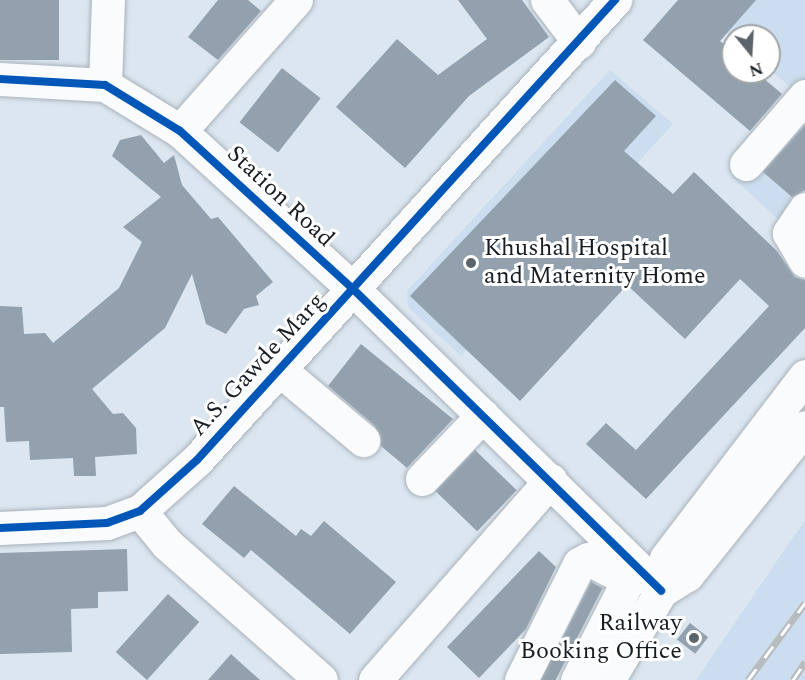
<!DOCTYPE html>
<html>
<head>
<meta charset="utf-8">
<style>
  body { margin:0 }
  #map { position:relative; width:805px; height:680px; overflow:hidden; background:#dbe6f0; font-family:Spectral,serif }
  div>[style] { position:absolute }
  .built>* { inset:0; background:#cbddee }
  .building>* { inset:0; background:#92a1ad; transform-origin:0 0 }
  .roads { filter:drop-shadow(0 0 2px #aab2ba) drop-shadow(0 0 2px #aab2ba) }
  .minor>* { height:33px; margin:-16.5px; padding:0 16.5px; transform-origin:16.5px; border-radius:16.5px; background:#fafbfd }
  .rail>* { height:7px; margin-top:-3.5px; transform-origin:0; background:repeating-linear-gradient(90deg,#fff 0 14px,#b6babc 0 28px); box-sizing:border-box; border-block:2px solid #b6babc }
  .cycleway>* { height:8px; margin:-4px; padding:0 4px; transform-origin:4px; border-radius:4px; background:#0057b8 }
  .dots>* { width:16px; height:16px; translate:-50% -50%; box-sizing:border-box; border:3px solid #fff; border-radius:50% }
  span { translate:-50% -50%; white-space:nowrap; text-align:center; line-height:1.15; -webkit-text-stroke:6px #fff; paint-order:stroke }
  .street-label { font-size:24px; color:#161d23 }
  .poi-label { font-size:24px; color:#161d23 }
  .left { translate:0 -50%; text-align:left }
  .right { translate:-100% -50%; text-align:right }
  .north { position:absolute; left:721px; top:24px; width:60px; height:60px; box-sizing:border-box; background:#fff; border:2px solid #a2a5a7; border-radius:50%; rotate:162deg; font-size:16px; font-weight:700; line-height:24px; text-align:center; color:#161d23 }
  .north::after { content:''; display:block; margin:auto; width:21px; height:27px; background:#5b636b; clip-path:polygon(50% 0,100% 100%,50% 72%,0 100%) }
</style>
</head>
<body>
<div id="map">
  <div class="built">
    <i style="clip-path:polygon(687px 0,805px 0,805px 244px,732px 177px,804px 98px,769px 69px,769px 36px,733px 38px)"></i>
    <i style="clip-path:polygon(610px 70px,673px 124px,461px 356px,408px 307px,407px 291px)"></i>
    <i style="clip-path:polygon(805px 520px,805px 680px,696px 680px)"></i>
  </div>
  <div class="building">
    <i style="left:0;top:0;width:59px;height:60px"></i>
    <i style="clip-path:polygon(218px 0,248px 0,261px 11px,218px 60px,188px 37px)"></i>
    <i style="clip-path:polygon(458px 0,522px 0,549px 37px,469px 96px,405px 168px,336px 107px,397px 39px,438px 75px,487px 39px)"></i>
    <i style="clip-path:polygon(678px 0,756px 0,720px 41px,733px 52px,733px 72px,756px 72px,782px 94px,750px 131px,643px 40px)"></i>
    <i style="left:282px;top:68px;width:49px;height:69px;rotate:38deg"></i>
    <i style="clip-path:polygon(615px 80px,656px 116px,624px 151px,673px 194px,694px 172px,777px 251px,795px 277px,805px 280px,805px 328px,646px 499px,586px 444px,606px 423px,636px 450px,769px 306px,740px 279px,685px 339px,627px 285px,520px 401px,410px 296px)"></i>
    <i style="clip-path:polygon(805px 125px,805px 190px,792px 197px,763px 172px)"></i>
    <i style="clip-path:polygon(141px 135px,164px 163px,174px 155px,182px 185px,211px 219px,218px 217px,273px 282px,256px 296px,259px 305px,244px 309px,226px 334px,206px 324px,192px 274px,165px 328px,92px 389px,113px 414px,123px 413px,136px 428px,137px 454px,95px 457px,96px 476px,74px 476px,73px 458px,30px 460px,29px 441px,6px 442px,4px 407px,0 407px,0 306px,22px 307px,24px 334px,45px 333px,53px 343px,119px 288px,142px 242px,123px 227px,161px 197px,112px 156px,120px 140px)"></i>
    <i style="clip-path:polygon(361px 344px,453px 419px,407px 468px,381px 446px,375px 426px,328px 386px)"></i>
    <i style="left:475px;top:450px;width:58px;height:57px;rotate:44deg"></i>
    <i style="clip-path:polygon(234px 486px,296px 536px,301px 529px,311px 536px,324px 521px,396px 582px,350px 634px,251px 550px,244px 558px,202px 524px)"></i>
    <i style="clip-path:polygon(127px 549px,128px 591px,98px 592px,98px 608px,71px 609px,72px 652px,0 654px,0 553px)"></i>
    <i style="clip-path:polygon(539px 551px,556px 567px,526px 629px,479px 678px,447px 647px)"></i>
    <i style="left:591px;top:582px;width:13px;height:110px;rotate:27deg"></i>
    <i style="left:168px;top:594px;width:42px;height:78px;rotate:42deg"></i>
    <i style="left:690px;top:623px;width:23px;height:21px;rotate:38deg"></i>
    <i style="clip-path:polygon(231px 654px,260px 680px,208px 680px)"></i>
  </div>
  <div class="roads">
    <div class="minor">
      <i style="left:547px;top:0;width:53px;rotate:52.7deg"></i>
      <i style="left:0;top:79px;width:105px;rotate:3.3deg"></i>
      <i style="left:105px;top:85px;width:88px;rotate:31.5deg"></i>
      <i style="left:180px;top:131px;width:236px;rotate:42.4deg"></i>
      <i style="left:354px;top:290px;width:430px;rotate:44.4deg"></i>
      <i style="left:105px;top:85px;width:85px;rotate:-88deg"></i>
      <i style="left:180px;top:131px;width:175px;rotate:-48.5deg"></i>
      <i style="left:746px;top:164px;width:90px;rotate:-49.1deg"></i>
      <i style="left:805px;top:209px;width:29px;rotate:124deg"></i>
      <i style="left:789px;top:233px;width:32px;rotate:60deg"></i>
      <i style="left:280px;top:370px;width:109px;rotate:40.1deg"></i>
      <i style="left:422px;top:479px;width:88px;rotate:-46.4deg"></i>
      <i style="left:140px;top:511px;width:43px;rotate:50.7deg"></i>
      <i style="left:167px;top:544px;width:205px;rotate:41.4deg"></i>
      <i style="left:0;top:528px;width:107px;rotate:-2.7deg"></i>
      <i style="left:107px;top:523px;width:35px;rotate:-20deg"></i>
      <i style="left:140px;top:511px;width:76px;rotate:-41.8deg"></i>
      <i style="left:197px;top:460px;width:622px;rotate:-47.74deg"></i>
      <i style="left:661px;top:591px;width:33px;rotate:-81deg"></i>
      <i style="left:666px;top:558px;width:229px;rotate:-52.6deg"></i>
      <i style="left:375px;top:680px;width:266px;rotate:-48.7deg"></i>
      <i style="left:521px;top:680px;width:130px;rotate:-63.4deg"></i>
      <i style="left:579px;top:564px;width:10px;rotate:-29deg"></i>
      <i style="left:588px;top:559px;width:38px;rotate:27deg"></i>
      <i style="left:622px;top:576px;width:9px;rotate:63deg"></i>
      <i style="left:626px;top:584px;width:108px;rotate:117deg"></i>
      <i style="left:608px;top:680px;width:104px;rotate:-59.2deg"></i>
      <i style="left:661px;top:591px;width:31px;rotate:-32deg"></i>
      <i style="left:687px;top:575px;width:189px;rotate:-51.4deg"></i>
    </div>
  </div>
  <div class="rail">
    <i style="left:748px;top:680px;width:96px;rotate:-53.5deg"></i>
    <i style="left:793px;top:680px;width:22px;rotate:-56deg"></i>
  </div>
  <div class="cycleway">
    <i style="left:0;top:79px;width:105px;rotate:3.3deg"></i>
    <i style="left:105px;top:85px;width:88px;rotate:31.5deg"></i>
    <i style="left:180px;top:131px;width:236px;rotate:42.4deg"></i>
    <i style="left:354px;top:290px;width:430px;rotate:44.4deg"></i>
    <i style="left:0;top:528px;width:107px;rotate:-2.7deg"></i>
    <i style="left:107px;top:523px;width:35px;rotate:-20deg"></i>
    <i style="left:140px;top:511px;width:76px;rotate:-41.8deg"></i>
    <i style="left:197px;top:460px;width:622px;rotate:-47.74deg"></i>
  </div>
  <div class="dots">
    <i style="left:471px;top:263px;background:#5b636b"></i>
    <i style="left:694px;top:638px;background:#5b636b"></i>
  </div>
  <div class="street-label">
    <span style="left:280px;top:197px;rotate:43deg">Station Road</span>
    <span style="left:258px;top:365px;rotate:-47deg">A.S. Gawde Marg</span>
  </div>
  <div class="poi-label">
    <span class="left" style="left:484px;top:263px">Khushal Hospital<br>and Maternity Home</span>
    <span class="right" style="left:682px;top:638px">Railway<br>Booking Office</span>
  </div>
  <div class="north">N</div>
</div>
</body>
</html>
